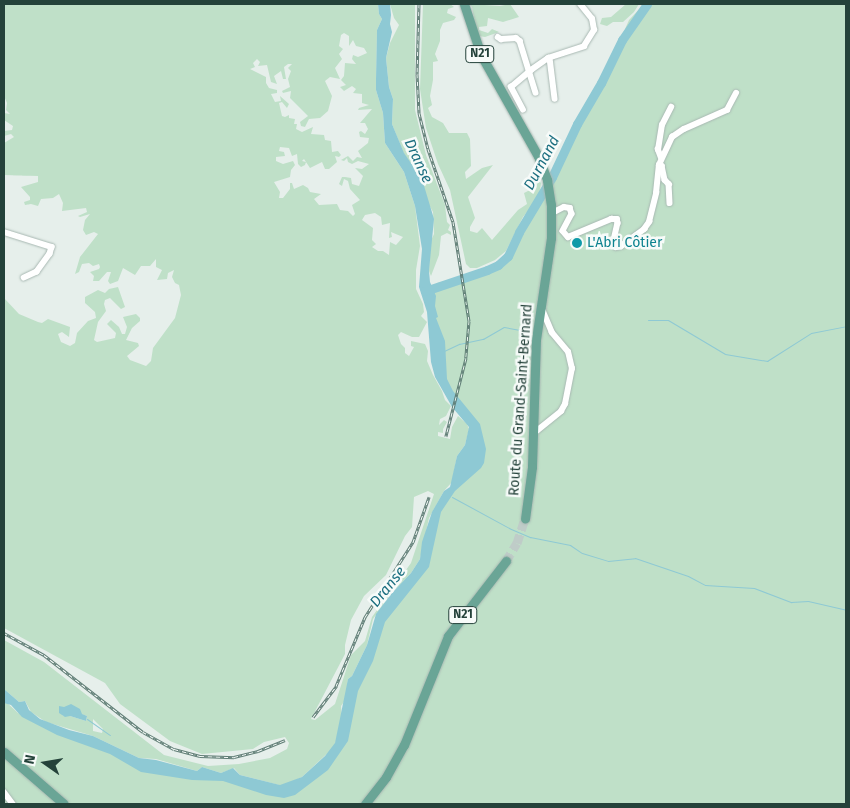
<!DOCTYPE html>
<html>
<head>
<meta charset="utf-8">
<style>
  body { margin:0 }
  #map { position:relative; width:850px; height:808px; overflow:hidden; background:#e6efeb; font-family:"Fira Sans",sans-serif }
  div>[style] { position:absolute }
  .green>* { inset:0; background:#bfe0c8 }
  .water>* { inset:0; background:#8ec9d4 }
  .stream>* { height:1px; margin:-0.5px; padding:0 0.5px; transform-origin:0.5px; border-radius:0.5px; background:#8ec9d4 }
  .river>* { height:9px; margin:-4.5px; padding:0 4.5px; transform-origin:4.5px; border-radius:4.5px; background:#8ec9d4 }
  .primary-tunnel>* { height:9px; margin-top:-4.5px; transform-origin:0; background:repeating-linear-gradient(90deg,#bfccc8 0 9px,transparent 0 13.5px) }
  .roads { filter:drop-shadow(0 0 1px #a8b8b2) drop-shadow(0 0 1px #a8b8b2) }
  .minor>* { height:5.5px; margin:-2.75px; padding:0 2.75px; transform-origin:2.75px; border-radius:2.75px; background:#fff }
  .primary>* { height:9px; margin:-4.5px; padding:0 4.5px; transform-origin:4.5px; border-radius:4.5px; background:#6aa596 }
  .rail>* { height:3px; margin-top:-1.5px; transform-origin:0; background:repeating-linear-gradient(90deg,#f7fbf9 0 4px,#5f7d75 0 8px); box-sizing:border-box; border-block:1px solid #5f7d75 }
  .dots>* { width:14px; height:14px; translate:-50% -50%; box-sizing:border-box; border:2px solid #f7fbf9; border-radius:50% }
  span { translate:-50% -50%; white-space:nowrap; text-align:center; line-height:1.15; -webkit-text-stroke:5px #f7fbf9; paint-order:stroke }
  .shield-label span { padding:1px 4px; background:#f7fbf9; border:1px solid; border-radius:4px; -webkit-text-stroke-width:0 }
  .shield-label { font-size:12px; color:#24423a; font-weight:700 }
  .culture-label { font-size:14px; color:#0d838f }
  .left { translate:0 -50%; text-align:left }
  .street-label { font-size:14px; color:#24423a }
  .water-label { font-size:15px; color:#1c6f80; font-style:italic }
  .frame { position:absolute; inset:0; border:5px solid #24423a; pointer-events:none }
  .north { position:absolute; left:20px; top:738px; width:50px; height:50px; -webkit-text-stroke:4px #f7fbf9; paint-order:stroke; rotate:283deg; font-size:14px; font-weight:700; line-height:20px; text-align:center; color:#24423a }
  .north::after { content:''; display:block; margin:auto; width:18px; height:22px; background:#24423a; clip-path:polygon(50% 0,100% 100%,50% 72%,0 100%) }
</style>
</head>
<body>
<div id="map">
  <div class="green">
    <i style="clip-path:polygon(evenodd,4px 4px,378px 4px,379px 14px,382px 19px,377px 30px,376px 90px,383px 113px,385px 143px,404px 172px,415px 206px,420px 246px,416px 270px,416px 289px,423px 304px,424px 312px,421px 316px,427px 322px,419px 337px,412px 337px,401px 332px,398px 335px,401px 344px,405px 348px,405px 353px,409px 356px,414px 347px,411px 346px,411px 341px,425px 344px,428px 351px,427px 361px,433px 375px,442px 391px,445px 400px,451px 406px,446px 416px,440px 419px,439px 425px,444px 420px,447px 422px,443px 429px,443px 433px,438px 432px,438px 436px,450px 439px,452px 427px,458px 416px,467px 424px,469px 429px,465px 445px,457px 456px,452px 482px,444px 491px,429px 518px,420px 559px,411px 573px,391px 594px,373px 619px,367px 645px,352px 676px,348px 679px,346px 699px,341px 706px,342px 717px,339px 734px,334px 746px,346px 729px,351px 686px,383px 619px,426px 568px,438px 515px,478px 445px,451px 391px,443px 377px,428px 294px,437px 283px,489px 271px,510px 255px,529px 211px,545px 194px,567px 152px,571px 134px,590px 95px,600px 86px,629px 20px,644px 4px,846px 4px,846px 804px,4px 804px,4px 700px,18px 713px,107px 747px,143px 766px,286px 792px,324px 762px,332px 749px,302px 777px,283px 786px,240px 775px,234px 768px,221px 773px,202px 767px,197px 771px,156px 759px,139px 758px,93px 736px,46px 722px,31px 712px,25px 701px,19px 702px,4px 689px,4px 640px,44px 662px,164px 755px,208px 766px,239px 764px,270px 758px,287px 749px,289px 743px,285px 737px,264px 742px,253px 749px,202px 754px,170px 741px,120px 704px,105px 683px,4px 628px,4px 298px,19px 314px,38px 322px,42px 323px,48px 319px,70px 327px,69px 337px,62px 332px,58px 334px,61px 342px,70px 346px,75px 343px,77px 333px,88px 321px,96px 318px,95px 312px,85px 303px,85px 297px,98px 290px,105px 293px,109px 289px,118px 287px,125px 307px,121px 309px,110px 298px,105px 300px,104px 304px,106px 311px,98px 322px,94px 340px,97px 342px,115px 338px,116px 333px,107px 324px,111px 320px,119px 327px,122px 334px,125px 334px,127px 327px,123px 317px,136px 314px,140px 318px,140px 321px,132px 328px,126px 340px,138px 343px,139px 346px,127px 356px,130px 360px,146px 366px,151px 361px,153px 348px,175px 318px,181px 295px,179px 285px,175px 283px,172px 277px,174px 270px,168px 273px,167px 279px,157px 280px,162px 270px,156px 267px,156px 259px,150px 266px,141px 266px,135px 275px,123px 268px,118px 281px,110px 284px,108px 281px,111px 272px,107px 272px,99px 281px,93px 281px,94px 276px,90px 272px,99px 269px,100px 267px,99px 264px,93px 266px,89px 263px,82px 264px,79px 272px,75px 274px,80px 257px,98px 234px,94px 232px,86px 235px,83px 230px,85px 220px,90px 214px,80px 217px,78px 216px,87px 212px,86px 208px,62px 211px,63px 203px,59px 194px,53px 198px,41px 199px,38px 206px,31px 204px,25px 205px,24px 202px,30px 200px,30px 197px,21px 187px,38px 182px,38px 176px,4px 175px,4px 143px,14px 137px,11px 134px,4px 136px,4px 131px,12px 130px,13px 126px,4px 120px,4px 113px,10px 114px,6px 110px,7px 103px,4px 96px,4px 4px,344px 33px,349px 36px,349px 46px,353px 40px,356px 46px,364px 48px,367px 53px,358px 57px,353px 55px,352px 59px,356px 64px,345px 63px,344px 76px,341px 80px,346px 85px,340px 87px,344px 91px,352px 86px,356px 89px,353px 93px,362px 94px,362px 103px,369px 105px,359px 108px,358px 110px,372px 109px,360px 123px,365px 123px,368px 129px,365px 134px,361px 131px,359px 132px,360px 137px,369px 138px,368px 143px,358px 151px,362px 158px,357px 157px,353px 161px,348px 156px,341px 160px,344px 161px,347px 158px,348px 162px,352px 164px,358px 161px,369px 164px,362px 169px,355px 168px,363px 176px,359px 186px,352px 184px,351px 178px,345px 177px,342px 177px,339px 184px,342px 186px,344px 179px,348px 181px,350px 189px,360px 200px,352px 205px,355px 214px,353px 216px,348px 211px,340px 210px,337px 204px,319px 205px,314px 199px,321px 194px,310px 192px,308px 188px,303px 185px,294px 189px,292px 183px,290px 183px,290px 189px,283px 198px,279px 198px,280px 192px,274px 182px,290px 177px,291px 170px,295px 165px,293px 161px,283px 164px,276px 161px,276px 157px,285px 156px,284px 152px,279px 151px,280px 147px,289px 148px,292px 156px,297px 154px,298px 164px,301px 167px,305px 165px,306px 162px,302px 161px,304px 159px,310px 168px,322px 162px,325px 169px,329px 169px,337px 162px,335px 156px,339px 157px,341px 155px,338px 151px,332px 152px,331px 141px,325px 140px,324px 135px,311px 134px,313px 127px,302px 132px,296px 129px,297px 124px,294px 124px,295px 119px,289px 118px,289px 115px,285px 117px,282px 116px,279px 103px,282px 102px,287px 108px,289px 104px,280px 96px,281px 101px,275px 102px,271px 94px,277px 93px,277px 90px,269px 88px,266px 83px,266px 77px,250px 69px,255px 67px,253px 63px,257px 59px,260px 62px,258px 66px,267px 65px,271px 82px,277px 84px,274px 76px,281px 71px,283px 79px,286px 79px,284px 67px,288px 64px,292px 64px,288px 68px,291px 71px,288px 79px,290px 87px,282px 91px,283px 93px,291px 91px,290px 98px,308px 116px,300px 122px,301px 126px,305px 127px,309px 119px,320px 118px,328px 111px,332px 96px,325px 81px,330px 77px,340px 79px,335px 68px,342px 59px,339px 54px,343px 49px,339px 46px,341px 35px,344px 33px,4px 4px,375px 213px,381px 217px,382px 225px,390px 223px,389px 238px,392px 237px,391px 232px,403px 237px,396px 245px,390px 242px,389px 255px,383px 251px,378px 251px,372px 247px,376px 244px,372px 240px,373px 228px,362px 220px,365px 215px,375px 213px,4px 4px,428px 491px,434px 494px,411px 563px,372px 617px,365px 641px,351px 655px,335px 704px,315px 720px,311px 719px,345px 654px,345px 645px,351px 620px,364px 596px,386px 575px,405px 536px,412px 527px,414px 497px,428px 491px,4px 4px,60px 707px,87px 716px,86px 721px,70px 716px,63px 716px,60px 707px,4px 4px,93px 719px,103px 729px,102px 733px,93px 731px,93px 719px)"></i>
    <i style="clip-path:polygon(390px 4px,415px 4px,415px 110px,426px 155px,445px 205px,447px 222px,450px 225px,448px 230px,451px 232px,451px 235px,447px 233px,441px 236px,439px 255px,431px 276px,429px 271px,430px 243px,434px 234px,433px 212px,427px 201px,422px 179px,404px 154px,392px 124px,393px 99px,389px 87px,386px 58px,390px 43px,399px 25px,394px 18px)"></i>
    <i style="clip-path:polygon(423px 4px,450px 4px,454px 7px,448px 9px,447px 13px,456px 17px,454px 20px,443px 23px,440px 30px,440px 41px,435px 54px,438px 61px,433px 62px,433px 80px,430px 96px,432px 105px,428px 108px,432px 117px,443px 123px,449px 133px,467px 133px,470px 139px,471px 166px,465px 172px,466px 179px,482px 168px,493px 165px,468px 197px,475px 218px,470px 227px,470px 231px,477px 233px,482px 228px,492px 240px,518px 210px,527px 204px,524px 193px,530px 190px,533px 181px,538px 180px,541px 183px,539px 197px,523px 217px,506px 251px,495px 260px,477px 268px,470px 268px,466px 264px,450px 190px,438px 164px,426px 128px,420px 89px)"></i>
    <i style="clip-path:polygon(469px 4px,500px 6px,510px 4px,519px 17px,503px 22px,488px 18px,487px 26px,479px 27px,479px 30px,488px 33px,492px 29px,499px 32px,485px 37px,479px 36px,476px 30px,472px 7px)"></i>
    <i style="clip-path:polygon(626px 4px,639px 4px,634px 12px,623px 22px,613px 22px,607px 26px,600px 24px,602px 18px,611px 17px)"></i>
  </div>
  <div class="water">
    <i style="clip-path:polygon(378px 4px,390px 4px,391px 15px,390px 24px,392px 32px,386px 58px,389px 87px,393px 99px,392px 124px,404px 153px,422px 179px,434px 219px,429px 271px,430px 282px,436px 296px,435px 306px,438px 317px,436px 318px,445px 341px,447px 379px,453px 391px,480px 424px,486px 449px,484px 463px,481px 468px,455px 491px,441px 512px,429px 567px,385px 622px,373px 661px,358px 691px,348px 741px,328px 770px,295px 795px,284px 798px,266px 795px,223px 781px,192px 780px,141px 772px,110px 754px,57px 735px,22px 717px,11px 705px,4px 703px,4px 689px,19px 702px,25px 701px,29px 710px,40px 719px,69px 730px,93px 736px,139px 758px,156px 760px,197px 771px,202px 767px,221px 773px,233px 768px,240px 775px,280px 785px,302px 777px,325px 756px,335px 743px,348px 679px,352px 676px,367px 645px,376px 614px,391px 594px,411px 573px,420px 559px,422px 542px,432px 512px,444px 491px,450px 487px,457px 456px,465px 445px,469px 427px,452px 407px,435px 377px,431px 362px,427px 312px,419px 287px,422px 249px,415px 206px,404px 172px,385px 143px,383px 113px,376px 90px,376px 79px,377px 30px,382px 19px,379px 14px)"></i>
    <i style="clip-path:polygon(71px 704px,80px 709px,82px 714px,87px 716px,86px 721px,70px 716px,65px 717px,59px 713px,59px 706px,64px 707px)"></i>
  </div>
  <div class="stream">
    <i style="left:648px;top:320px;width:20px"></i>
    <i style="left:668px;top:320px;width:66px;rotate:30.8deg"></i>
    <i style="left:725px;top:354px;width:43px;rotate:9.5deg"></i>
    <i style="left:767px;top:361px;width:52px;rotate:-32.5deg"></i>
    <i style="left:811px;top:333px;width:36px;rotate:-11deg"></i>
    <i style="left:444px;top:351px;width:17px;rotate:-25deg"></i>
    <i style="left:459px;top:344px;width:25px;rotate:-12deg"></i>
    <i style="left:483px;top:339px;width:24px;rotate:-30deg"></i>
    <i style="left:504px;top:327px;width:16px;rotate:11deg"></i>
    <i style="left:520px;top:330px;width:5px;rotate:37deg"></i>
    <i style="left:452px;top:497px;width:67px;rotate:28.5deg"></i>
    <i style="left:511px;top:529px;width:21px;rotate:23deg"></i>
    <i style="left:530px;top:537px;width:41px;rotate:11.3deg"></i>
    <i style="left:570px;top:545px;width:14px;rotate:34deg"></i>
    <i style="left:582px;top:553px;width:27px;rotate:17deg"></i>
    <i style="left:608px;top:561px;width:27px;rotate:-6deg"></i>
    <i style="left:635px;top:558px;width:56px;rotate:18.8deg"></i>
    <i style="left:688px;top:576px;width:19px;rotate:28deg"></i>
    <i style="left:705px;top:585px;width:49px;rotate:3.5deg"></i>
    <i style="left:754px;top:588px;width:40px;rotate:21deg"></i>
    <i style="left:791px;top:602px;width:17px;rotate:-3deg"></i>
    <i style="left:808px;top:601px;width:39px;rotate:13deg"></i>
    <i style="left:87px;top:719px;width:28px;rotate:35deg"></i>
  </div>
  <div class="river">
    <i style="left:425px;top:291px;width:65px;rotate:-18.7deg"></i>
    <i style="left:487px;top:270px;width:12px;rotate:-24deg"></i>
    <i style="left:498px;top:265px;width:13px;rotate:-42deg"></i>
    <i style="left:508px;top:256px;width:26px;rotate:-65deg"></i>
    <i style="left:519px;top:232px;width:64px;rotate:-59deg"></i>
    <i style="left:552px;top:177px;width:59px;rotate:-64.7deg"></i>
    <i style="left:577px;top:124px;width:48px;rotate:-59.7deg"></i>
    <i style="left:601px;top:83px;width:48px;rotate:-64deg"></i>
    <i style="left:622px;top:40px;width:44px;rotate:-55.2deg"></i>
  </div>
  <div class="primary-tunnel">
    <i style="left:506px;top:561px;width:21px;rotate:-59deg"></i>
    <i style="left:517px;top:543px;width:25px;rotate:-72deg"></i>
  </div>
  <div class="roads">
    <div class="minor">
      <i style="left:498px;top:37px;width:4px;rotate:34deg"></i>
      <i style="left:501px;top:39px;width:15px;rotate:-4deg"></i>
      <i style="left:516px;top:38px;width:5px;rotate:37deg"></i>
      <i style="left:520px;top:41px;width:54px;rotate:72.9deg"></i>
      <i style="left:550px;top:58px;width:41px;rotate:83deg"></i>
      <i style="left:523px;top:110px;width:26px;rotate:-118deg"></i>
      <i style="left:511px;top:87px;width:26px;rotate:-40deg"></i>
      <i style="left:531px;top:70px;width:21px;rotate:-35deg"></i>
      <i style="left:548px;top:58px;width:38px;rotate:-18deg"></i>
      <i style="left:584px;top:46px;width:19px;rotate:-58deg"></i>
      <i style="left:594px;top:30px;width:11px;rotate:-100deg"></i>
      <i style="left:592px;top:19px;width:19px;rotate:-129deg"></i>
      <i style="left:661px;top:158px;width:9px;rotate:-111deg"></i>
      <i style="left:658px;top:150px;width:25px;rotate:-81deg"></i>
      <i style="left:662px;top:125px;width:20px;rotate:-63deg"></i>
      <i style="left:659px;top:165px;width:3px;rotate:18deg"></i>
      <i style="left:662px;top:166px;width:14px;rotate:78deg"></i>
      <i style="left:665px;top:180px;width:6px;rotate:45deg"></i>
      <i style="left:669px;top:184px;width:19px;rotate:87deg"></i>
      <i style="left:552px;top:213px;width:13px;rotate:-27deg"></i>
      <i style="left:564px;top:207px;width:6px;rotate:9deg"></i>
      <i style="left:570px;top:208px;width:6px;rotate:72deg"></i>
      <i style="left:572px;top:214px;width:19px;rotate:118deg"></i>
      <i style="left:563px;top:231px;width:8px;rotate:50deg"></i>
      <i style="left:568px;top:237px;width:47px;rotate:-22.7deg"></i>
      <i style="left:611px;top:219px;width:6px"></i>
      <i style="left:617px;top:219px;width:4px;rotate:76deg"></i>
      <i style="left:618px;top:223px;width:22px;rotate:103deg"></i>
      <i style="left:613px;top:244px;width:4px;rotate:45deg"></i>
      <i style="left:616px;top:247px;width:5px;rotate:-11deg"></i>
      <i style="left:621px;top:246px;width:29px;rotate:-36deg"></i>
      <i style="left:644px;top:229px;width:9px;rotate:-54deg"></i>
      <i style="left:649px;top:222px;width:30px;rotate:-76deg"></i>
      <i style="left:656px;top:193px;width:28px;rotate:-84deg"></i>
      <i style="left:659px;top:165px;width:31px;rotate:-65deg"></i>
      <i style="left:672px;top:137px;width:14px;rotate:-34deg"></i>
      <i style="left:684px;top:129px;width:47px;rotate:-23.8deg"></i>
      <i style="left:727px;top:110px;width:19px;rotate:-62deg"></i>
      <i style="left:4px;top:232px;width:50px;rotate:17.4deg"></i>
      <i style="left:52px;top:247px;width:7px;rotate:106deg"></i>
      <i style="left:50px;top:254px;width:22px;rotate:126deg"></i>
      <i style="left:37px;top:272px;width:14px;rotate:155deg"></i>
      <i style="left:533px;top:434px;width:36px;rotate:-39deg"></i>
      <i style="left:561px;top:411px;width:8px;rotate:-60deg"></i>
      <i style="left:565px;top:404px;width:36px;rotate:-79deg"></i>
      <i style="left:572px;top:369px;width:17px;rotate:-103deg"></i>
      <i style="left:568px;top:352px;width:25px;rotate:-130deg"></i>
      <i style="left:552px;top:333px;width:25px;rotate:-113deg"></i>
      <i style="left:4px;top:792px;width:15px;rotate:53deg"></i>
    </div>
    <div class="primary">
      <i style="left:464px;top:4px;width:54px;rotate:71.6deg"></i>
      <i style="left:481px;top:55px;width:116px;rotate:60.6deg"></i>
      <i style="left:538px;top:156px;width:26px;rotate:69deg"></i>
      <i style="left:547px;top:180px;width:25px;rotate:81deg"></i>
      <i style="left:551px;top:205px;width:33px;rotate:90deg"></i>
      <i style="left:551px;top:238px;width:102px;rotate:98.4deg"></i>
      <i style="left:536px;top:339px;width:128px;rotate:91.8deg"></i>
      <i style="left:532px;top:467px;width:52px;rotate:97.7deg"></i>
      <i style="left:4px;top:752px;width:79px;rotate:40.9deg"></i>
      <i style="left:365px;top:804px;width:34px;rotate:-52deg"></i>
      <i style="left:386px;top:777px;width:37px;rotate:-61deg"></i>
      <i style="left:404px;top:745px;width:118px;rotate:-68deg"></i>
      <i style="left:448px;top:636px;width:95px;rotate:-52.3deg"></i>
    </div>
  </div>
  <div class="rail">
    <i style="left:419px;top:4px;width:70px;rotate:91.6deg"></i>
    <i style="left:417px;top:74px;width:39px;rotate:87deg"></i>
    <i style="left:419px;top:113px;width:37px;rotate:76deg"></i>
    <i style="left:428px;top:149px;width:77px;rotate:71.1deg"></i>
    <i style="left:453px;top:222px;width:100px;rotate:80.8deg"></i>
    <i style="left:469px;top:321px;width:37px;rotate:95deg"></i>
    <i style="left:466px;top:358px;width:81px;rotate:104.4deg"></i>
    <i style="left:4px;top:633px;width:46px;rotate:28.8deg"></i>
    <i style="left:44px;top:655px;width:125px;rotate:37.9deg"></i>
    <i style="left:143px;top:732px;width:35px;rotate:29deg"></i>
    <i style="left:174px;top:749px;width:27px;rotate:15deg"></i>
    <i style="left:200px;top:756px;width:34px;rotate:2deg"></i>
    <i style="left:234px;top:757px;width:25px;rotate:-14deg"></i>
    <i style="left:258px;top:751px;width:29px;rotate:-22deg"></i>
    <i style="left:313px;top:717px;width:39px;rotate:-53deg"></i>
    <i style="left:336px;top:686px;width:75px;rotate:-67.2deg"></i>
    <i style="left:365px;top:617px;width:89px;rotate:-57.4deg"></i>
    <i style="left:413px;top:542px;width:48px;rotate:-70.4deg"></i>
  </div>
  <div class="dots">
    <i style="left:577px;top:243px;background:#0f9aa8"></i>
  </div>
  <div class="shield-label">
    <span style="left:480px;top:54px">N21</span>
    <span style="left:463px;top:615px">N21</span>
  </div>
  <div class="culture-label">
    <span class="left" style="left:587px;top:243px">L'Abri Côtier</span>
  </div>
  <div class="street-label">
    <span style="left:521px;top:400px;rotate:-86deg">Route du Grand-Saint-Bernard</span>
  </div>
  <div class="water-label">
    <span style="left:418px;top:161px;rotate:65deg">Dranse</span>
    <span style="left:542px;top:163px;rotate:-62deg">Durnand</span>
    <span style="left:388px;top:587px;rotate:-51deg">Dranse</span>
  </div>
  <div class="frame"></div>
  <div class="north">N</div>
</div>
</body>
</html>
